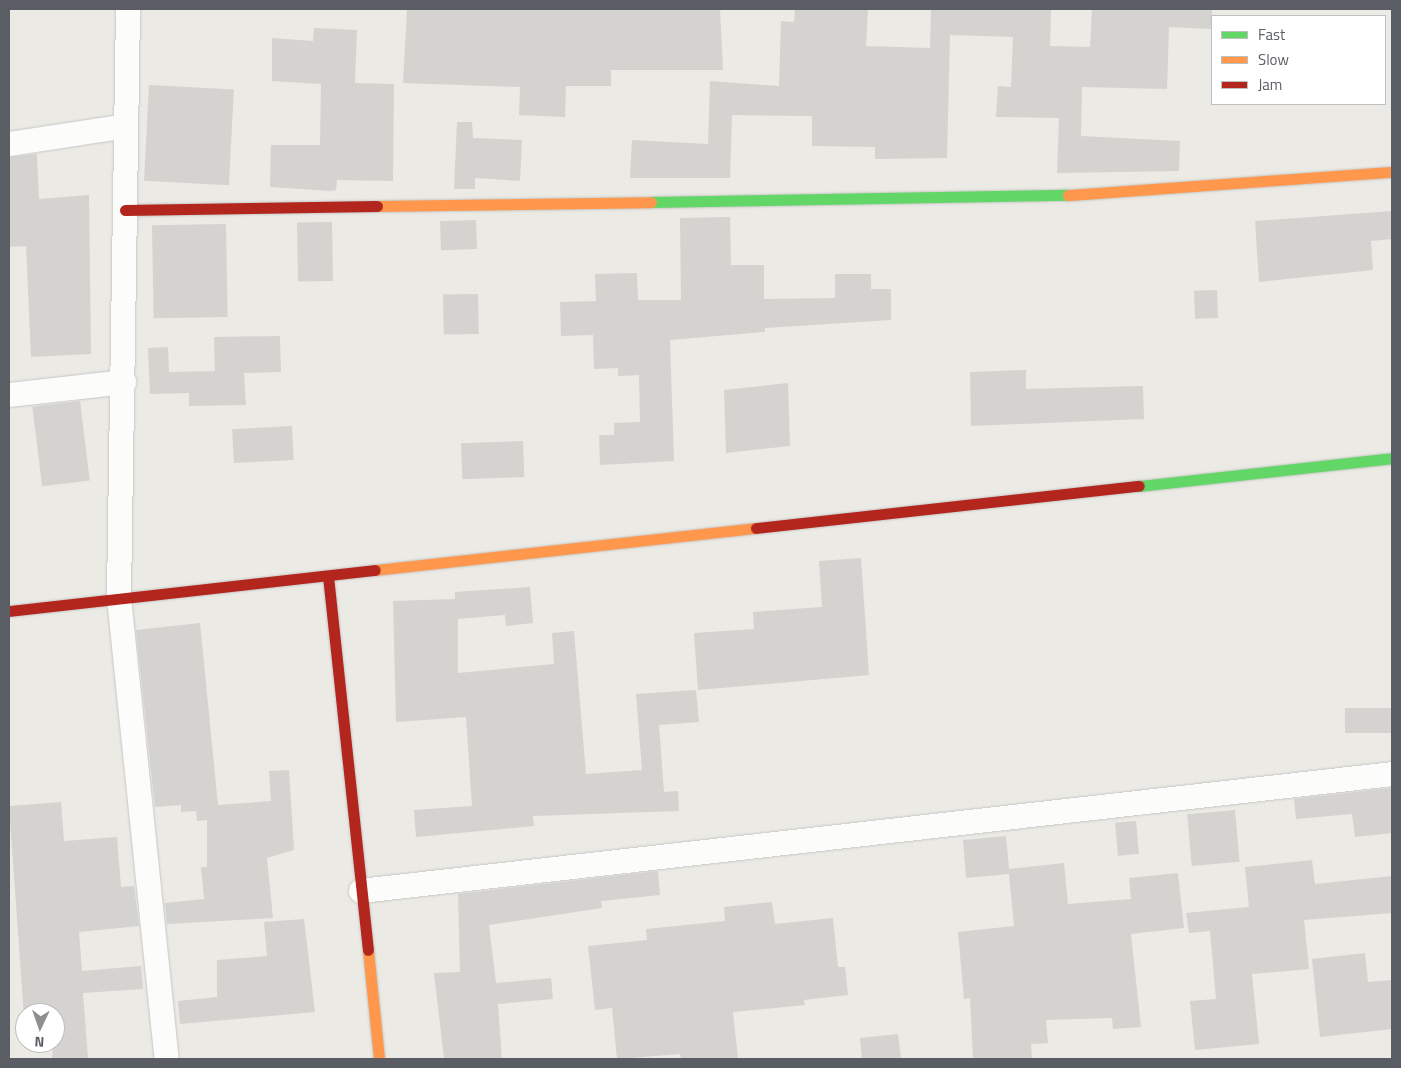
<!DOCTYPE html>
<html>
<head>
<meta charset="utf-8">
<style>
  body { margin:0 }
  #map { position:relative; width:1401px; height:1068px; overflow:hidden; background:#ebeae4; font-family:"Titillium Web",sans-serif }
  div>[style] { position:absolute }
  .building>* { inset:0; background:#d4d3cf; transform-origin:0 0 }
  .roads { filter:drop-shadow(0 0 1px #c7c7c6) drop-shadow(0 0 1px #c7c7c6) }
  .street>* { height:24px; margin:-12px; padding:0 12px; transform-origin:12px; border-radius:12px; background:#fcfcfb }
  .fast>* { height:11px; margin:-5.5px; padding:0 5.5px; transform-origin:5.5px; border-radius:5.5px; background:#63d668 }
  .slow>* { height:11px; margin:-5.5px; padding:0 5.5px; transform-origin:5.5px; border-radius:5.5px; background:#ff974d }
  .jam>* { height:11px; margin:-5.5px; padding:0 5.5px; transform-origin:5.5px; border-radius:5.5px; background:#b3261e }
  span { translate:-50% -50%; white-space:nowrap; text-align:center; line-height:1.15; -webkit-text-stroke:4.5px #fff; paint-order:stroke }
  .frame { position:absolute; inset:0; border:10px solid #5a5e64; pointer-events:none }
  .legend { position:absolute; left:1211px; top:15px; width:175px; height:90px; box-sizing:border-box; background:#fff; border:1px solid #bdbfc1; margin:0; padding:6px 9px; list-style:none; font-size:15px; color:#5a5e64 }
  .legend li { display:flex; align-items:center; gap:10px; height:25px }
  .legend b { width:25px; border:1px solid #bdbfc1 }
  .north { position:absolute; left:15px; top:1003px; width:50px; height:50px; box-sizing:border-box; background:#fff; border:1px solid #bdbfc1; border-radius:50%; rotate:183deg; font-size:14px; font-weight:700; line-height:20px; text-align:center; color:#5a5e64 }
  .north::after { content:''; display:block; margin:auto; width:18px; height:22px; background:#8d8f91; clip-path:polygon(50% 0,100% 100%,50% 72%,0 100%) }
</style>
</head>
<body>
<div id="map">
  <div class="building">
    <i style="clip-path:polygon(407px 9px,720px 9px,723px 70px,611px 70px,611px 86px,566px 86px,565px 117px,519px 115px,520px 87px,403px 83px)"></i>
    <i style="clip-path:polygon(795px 9px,868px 9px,866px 46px,930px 48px,931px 9px,1051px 9px,1050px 46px,1090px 47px,1092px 9px,1212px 9px,1212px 29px,1169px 27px,1167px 89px,1082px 87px,1081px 136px,1180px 141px,1179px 171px,1057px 173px,1059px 118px,996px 117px,998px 86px,1011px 87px,1013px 37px,950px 35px,947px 158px,875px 159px,875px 147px,812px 146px,812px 116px,732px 115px,730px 178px,630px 178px,632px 140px,708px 144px,710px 81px,779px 86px,781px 21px,794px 22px)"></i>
    <i style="clip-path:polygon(314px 28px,357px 30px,355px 83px,394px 84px,393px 181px,337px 180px,336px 190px,331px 191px,270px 187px,271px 145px,320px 145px,321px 84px,272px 81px,272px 38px,313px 41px)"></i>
    <i style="left:149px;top:85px;width:85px;height:96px;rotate:3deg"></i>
    <i style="clip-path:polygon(457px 122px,472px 122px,473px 138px,522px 140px,520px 181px,475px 178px,475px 189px,454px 189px)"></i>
    <i style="clip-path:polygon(37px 154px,39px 199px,89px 195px,91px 354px,31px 357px,26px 246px,9px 247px,9px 157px)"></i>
    <i style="clip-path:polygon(1392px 211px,1392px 239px,1371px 241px,1373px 270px,1259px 282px,1255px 221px)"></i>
    <i style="clip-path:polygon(730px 217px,731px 265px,764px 265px,764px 299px,835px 298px,835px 274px,871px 274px,871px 289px,891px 289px,891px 320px,765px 328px,765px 332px,670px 340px,674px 461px,600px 465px,599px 435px,614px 435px,614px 423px,640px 422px,639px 375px,618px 376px,618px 368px,594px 369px,593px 335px,561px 336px,560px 302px,596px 301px,595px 274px,637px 273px,638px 300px,681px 300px,680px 218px)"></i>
    <i style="left:476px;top:220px;width:29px;height:36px;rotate:88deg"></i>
    <i style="left:332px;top:222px;width:59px;height:35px;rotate:89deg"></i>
    <i style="left:226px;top:224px;width:93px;height:74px;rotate:89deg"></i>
    <i style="left:1217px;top:290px;width:28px;height:23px;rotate:88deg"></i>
    <i style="left:478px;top:294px;width:40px;height:35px;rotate:89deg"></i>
    <i style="clip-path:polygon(280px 336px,281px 372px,244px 373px,246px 405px,189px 406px,189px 393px,150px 394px,148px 348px,168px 347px,169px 372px,215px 371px,214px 337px)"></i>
    <i style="clip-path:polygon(1026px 370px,1026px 389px,1143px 386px,1144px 419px,971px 426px,970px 372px)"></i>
    <i style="clip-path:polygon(788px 383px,790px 446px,726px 453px,724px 390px)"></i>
    <i style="left:80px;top:401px;width:80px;height:48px;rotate:83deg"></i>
    <i style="left:292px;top:426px;width:34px;height:60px;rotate:87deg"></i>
    <i style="left:523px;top:441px;width:36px;height:62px;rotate:88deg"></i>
    <i style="clip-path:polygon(861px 558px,869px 675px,698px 690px,694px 633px,754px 629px,753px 612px,822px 607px,819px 561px)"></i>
    <i style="clip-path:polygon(530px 587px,533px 623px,506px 626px,505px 615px,458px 619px,458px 673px,554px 664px,552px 633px,574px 631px,586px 774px,642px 770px,636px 694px,696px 690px,699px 722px,659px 725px,664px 792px,678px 791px,679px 811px,533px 816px,534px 826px,416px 837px,414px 810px,472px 806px,466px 717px,396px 722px,393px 601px,455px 599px,455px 592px)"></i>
    <i style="clip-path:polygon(200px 623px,218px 805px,271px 801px,269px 771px,289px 770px,294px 850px,267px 858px,273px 918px,167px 924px,165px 903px,204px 899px,201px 867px,207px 867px,207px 820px,197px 821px,196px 811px,181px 812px,181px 805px,155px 807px,136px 630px)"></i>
    <i style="left:1392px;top:708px;width:25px;height:47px;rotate:90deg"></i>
    <i style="clip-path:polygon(1392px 788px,1392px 833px,1355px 837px,1352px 814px,1296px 819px,1294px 799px)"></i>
    <i style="clip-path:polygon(61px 802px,64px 841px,117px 837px,121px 887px,134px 886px,139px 926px,79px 932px,82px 971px,141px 966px,143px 989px,83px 993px,88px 1059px,52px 1059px,55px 1013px,24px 1017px,9px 806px)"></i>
    <i style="left:1235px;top:810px;width:52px;height:48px;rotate:85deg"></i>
    <i style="left:1136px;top:821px;width:33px;height:21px;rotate:85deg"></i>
    <i style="clip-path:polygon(1006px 836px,1009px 869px,1064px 863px,1068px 904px,1131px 899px,1129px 878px,1178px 873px,1184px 928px,1131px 934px,1141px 1027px,1113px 1029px,1112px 1018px,1046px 1020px,1048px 1043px,1031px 1044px,1032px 1059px,973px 1059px,970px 998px,964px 999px,958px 932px,1014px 926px,1009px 874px,966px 878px,963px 840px)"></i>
    <i style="clip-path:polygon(1312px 860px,1315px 884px,1392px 876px,1392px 913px,1304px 920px,1309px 969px,1252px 974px,1259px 1044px,1195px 1050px,1190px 1001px,1216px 999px,1210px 931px,1189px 933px,1186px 913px,1249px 907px,1245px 867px)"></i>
    <i style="clip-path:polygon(658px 871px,660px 895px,601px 901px,602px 908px,489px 925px,496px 983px,551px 978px,553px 999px,498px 1004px,502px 1059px,444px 1059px,434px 973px,460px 972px,458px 894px)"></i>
    <i style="clip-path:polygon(772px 902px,775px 924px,833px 918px,838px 967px,845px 967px,848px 995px,804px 1000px,805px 1005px,733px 1012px,738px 1059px,681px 1059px,680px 1054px,617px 1059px,612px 1008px,595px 1010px,588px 946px,647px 940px,646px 929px,725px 921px,724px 907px)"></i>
    <i style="clip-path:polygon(304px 919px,315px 1012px,180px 1024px,178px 1001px,217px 997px,217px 960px,267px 956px,264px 922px)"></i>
    <i style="clip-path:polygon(1365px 953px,1368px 982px,1392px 980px,1392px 1029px,1320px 1037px,1312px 959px)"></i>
    <i style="clip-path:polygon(898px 1034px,901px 1059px,862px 1059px,860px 1038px)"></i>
  </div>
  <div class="roads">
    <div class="street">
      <i style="left:128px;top:9px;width:589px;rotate:90.88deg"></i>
      <i style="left:119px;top:598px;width:463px;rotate:84.1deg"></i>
      <i style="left:9px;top:144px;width:118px;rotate:-8.7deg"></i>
      <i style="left:9px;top:395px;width:116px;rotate:-6.4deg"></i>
      <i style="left:361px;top:891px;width:1038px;rotate:-6.47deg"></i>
    </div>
    <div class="fast">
      <i style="left:651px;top:202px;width:417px;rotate:-1deg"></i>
      <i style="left:1139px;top:486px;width:255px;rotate:-6.3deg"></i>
    </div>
    <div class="slow">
      <i style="left:1068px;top:195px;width:325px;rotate:-4.1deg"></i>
      <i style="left:377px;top:206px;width:274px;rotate:-0.8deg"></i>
      <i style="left:375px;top:570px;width:383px;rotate:-6.3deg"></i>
      <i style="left:368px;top:950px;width:110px;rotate:84.2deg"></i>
    </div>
    <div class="jam">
      <i style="left:125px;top:210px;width:252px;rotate:-0.9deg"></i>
      <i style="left:756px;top:528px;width:385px;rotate:-6.3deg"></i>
      <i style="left:328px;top:576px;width:376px;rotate:83.9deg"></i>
      <i style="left:9px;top:611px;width:368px;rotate:-6.4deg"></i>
    </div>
  </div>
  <div class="frame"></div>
  <ul class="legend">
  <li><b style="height:6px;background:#63d668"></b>Fast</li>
  <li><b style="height:6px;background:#ff974d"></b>Slow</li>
  <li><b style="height:6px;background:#b3261e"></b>Jam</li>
  </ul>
  <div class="north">N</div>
</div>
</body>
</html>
